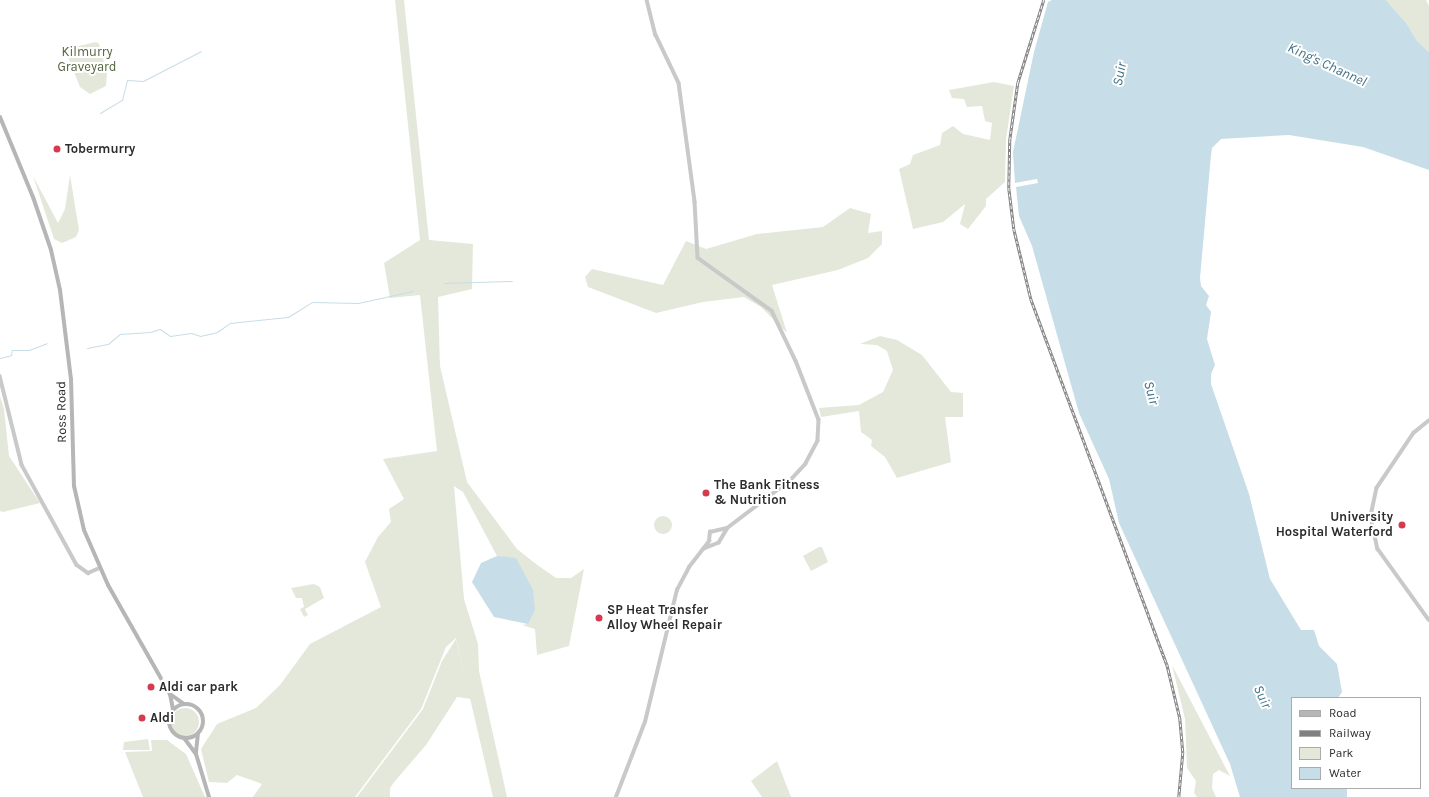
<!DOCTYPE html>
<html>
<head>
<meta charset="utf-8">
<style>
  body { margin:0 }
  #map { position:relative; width:1429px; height:797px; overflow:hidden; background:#fff; font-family:Karla,sans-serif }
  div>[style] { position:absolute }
  .green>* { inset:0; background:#e3e8da }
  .round { border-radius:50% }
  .water>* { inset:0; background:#c7dde7 }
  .stream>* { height:1px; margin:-0.5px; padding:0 0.5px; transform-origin:0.5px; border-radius:0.5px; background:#c7dde7 }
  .tertiary>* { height:3.5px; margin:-1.75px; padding:0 1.75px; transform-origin:1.75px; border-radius:1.75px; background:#c9c9c9 }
  .secondary>* { height:4px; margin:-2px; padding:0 2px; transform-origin:2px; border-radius:2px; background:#b6b6b6 }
  .secondary>.ring { margin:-2px; padding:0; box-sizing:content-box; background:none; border:4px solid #b6b6b6; border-radius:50% }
  .rail>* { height:2.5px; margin-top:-1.25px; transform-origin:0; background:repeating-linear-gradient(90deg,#fff 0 3px,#818181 0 6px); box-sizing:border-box; border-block:1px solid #818181 }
  .dots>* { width:11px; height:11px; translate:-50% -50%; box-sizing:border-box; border:2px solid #fff; border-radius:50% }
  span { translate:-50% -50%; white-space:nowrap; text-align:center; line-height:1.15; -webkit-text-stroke:4px #fff; paint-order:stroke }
  .park-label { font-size:13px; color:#52633d }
  .poi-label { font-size:13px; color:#2c2c2c; font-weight:700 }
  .left { translate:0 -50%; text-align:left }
  .right { translate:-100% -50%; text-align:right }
  .street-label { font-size:13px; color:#2c2c2c }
  .water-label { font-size:14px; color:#417086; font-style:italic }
  .legend { position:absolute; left:1291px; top:697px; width:130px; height:92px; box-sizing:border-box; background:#fff; border:1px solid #ababab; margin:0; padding:5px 7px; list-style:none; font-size:12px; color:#2c2c2c }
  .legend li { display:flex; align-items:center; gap:8px; height:20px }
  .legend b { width:20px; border:1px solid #ababab }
</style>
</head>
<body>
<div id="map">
  <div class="green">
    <i style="clip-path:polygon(395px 0,404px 0,429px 240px,473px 244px,472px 289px,438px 297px,440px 366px,467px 482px,517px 549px,536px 564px,556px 578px,571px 578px,584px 569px,569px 646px,537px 655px,535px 629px,522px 625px,528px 624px,516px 559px,497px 556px,463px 492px,454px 486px,464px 599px,478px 644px,479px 671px,507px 797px,493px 797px,456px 638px,446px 647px,421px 709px,355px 797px,253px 797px,262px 784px,237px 775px,227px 783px,209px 782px,201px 749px,217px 724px,256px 708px,280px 685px,310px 644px,381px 607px,365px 562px,378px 537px,391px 522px,389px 509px,404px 499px,383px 459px,437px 451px,420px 295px,390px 298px,384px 263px,420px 240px)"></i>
    <i style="clip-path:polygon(1386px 0,1426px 0,1429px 6px,1429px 52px,1417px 41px,1407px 24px)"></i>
    <i style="clip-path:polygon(96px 42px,99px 44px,107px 73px,106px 86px,90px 94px,80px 87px,65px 49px)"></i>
    <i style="clip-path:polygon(994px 82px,1014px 86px,1006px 139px,1005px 182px,986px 199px,986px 206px,968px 229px,960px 224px,965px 204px,943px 222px,913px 229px,899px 169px,910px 164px,913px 155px,940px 145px,942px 133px,953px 126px,963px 134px,990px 140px,992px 123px,985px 121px,982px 106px,967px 107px,964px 99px,952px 98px,949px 90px)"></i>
    <i style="clip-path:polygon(70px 175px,79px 230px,76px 237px,62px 243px,54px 239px,33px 176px,58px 223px,65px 209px)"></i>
    <i style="clip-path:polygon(850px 208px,871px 214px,868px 233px,882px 231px,882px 244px,868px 258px,838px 270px,772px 285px,787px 333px,761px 307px,744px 297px,703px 302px,656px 313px,588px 287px,585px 277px,592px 269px,663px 285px,686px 241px,706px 249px,757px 234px,823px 227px)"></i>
    <i style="clip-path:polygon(880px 336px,897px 340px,922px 355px,951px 392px,963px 393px,963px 417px,945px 417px,951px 462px,897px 478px,885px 457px,871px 446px,872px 440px,861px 432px,859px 411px,821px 417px,819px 408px,859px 405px,883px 392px,893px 370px,887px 351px,877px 345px,860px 344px)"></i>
    <i style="clip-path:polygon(0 396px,4px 409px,9px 456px,40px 503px,3px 512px,0 511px)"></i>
    <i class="round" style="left:654px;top:516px;width:18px;height:18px"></i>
    <i style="clip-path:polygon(819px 547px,822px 547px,828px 562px,811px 571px,803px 556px)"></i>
    <i style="clip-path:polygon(314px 584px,320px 587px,324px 598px,305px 609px,308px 615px,304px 617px,300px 609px,304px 607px,302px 598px,296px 598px,291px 588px)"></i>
    <i style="clip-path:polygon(456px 639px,471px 699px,457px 697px,426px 745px,395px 781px,390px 788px,390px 797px,357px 797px,423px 709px,442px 661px)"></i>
    <i style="clip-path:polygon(1172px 665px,1230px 776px,1219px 770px,1213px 774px,1212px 788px,1216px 797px,1197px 797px,1194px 793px,1196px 781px,1187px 768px,1185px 719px)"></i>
    <i class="round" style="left:171px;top:708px;width:28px;height:28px"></i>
    <i style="clip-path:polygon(148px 739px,150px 750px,123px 750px,124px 742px)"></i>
    <i style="clip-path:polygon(151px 740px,167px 740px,186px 754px,205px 797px,143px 797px,125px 752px,152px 751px)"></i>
    <i style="clip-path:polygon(777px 761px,791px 797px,762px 797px,751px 781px)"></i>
  </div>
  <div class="water">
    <i style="clip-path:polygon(1052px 0,1386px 0,1407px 24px,1417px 41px,1429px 52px,1429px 170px,1363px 147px,1289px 135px,1221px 139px,1212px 148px,1211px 155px,1200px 278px,1201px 286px,1209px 296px,1206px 305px,1211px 312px,1207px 339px,1215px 365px,1211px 374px,1211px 384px,1249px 494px,1270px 579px,1301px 630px,1314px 630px,1319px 646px,1337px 664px,1342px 692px,1338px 698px,1292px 698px,1292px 788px,1347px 788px,1347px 797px,1240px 797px,1230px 764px,1119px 523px,1109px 479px,1079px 413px,1032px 246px,1019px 216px,1016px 187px,1038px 183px,1037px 179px,1015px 183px,1013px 152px,1034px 52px,1048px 2px)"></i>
    <i style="clip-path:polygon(497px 556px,516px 558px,533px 590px,535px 610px,528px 624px,494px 617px,472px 582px,481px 563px)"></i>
  </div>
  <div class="stream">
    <i style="left:100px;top:113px;width:26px;rotate:-31deg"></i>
    <i style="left:122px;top:100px;width:21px;rotate:-76deg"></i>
    <i style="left:127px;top:80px;width:16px;rotate:4deg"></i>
    <i style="left:143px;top:81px;width:65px;rotate:-27.3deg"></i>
    <i style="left:444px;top:283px;width:68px;rotate:-1.7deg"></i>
    <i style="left:87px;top:348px;width:21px;rotate:-11deg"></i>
    <i style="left:108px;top:344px;width:16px;rotate:-40deg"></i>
    <i style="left:120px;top:334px;width:30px;rotate:-4deg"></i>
    <i style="left:150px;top:332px;width:10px;rotate:-17deg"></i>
    <i style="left:160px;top:329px;width:12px;rotate:35deg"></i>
    <i style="left:170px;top:336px;width:21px;rotate:-8deg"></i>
    <i style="left:191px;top:333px;width:9px;rotate:18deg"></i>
    <i style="left:200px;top:336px;width:17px;rotate:-13deg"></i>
    <i style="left:217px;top:332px;width:16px;rotate:-35deg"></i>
    <i style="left:230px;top:323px;width:58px;rotate:-5.9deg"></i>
    <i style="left:288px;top:317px;width:28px;rotate:-32deg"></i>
    <i style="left:312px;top:302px;width:46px;rotate:1.2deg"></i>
    <i style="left:358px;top:303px;width:56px;rotate:-12.3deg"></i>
    <i style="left:0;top:358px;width:11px;rotate:-15deg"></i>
    <i style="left:11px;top:355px;width:5px;rotate:-79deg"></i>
    <i style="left:12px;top:350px;width:17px"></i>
    <i style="left:29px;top:350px;width:19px;rotate:-21deg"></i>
  </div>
  <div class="tertiary">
    <i style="left:647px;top:0;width:36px;rotate:76deg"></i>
    <i style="left:656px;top:35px;width:53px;rotate:64.4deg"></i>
    <i style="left:679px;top:83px;width:120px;rotate:82.3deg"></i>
    <i style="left:695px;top:202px;width:56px;rotate:86.9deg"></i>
    <i style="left:698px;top:258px;width:91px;rotate:35.6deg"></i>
    <i style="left:772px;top:311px;width:55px;rotate:64.4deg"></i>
    <i style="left:796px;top:361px;width:63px;rotate:68.7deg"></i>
    <i style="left:819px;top:420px;width:21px;rotate:93deg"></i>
    <i style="left:818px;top:441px;width:26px;rotate:118deg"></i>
    <i style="left:806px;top:464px;width:23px;rotate:133deg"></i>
    <i style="left:790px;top:481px;width:78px;rotate:142.8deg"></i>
    <i style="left:728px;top:528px;width:17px;rotate:121deg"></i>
    <i style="left:719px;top:543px;width:16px;rotate:158deg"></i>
    <i style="left:0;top:376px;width:92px;rotate:76.1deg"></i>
    <i style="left:22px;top:465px;width:114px;rotate:61.2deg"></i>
    <i style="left:77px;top:565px;width:14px;rotate:36deg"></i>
    <i style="left:88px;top:573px;width:13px;rotate:-23deg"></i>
    <i style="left:1429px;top:421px;width:19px;rotate:141deg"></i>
    <i style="left:1414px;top:433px;width:66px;rotate:123.9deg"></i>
    <i style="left:1377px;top:488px;width:30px;rotate:102deg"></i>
    <i style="left:1371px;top:517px;width:33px;rotate:78deg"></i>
    <i style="left:1378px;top:549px;width:87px;rotate:54.3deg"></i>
    <i style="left:616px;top:797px;width:80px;rotate:-68.9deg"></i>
    <i style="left:645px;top:722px;width:136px;rotate:-76.4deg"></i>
    <i style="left:677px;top:590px;width:26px;rotate:-62deg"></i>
    <i style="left:689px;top:567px;width:33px;rotate:-52deg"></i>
    <i style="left:709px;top:541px;width:9px;rotate:-84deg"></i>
    <i style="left:710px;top:532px;width:17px;rotate:-13deg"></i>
  </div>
  <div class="secondary">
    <i style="left:0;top:117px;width:87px;rotate:67.6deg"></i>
    <i style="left:33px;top:197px;width:56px;rotate:71.2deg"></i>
    <i style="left:51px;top:250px;width:41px;rotate:77.3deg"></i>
    <i style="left:60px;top:290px;width:90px;rotate:83deg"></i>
    <i style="left:71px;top:379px;width:107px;rotate:88.4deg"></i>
    <i style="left:74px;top:486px;width:45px;rotate:77.2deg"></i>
    <i style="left:84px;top:530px;width:60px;rotate:66.4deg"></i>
    <i style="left:108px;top:585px;width:125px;rotate:60.4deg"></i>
    <i style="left:170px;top:694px;width:16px;rotate:79deg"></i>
    <i style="left:170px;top:694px;width:17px;rotate:36deg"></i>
    <i class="ring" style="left:169px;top:704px;width:30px;height:30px"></i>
    <i style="left:184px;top:738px;width:20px;rotate:53deg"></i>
    <i style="left:196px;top:754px;width:45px;rotate:73.2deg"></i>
    <i style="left:196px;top:752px;width:18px;rotate:-84deg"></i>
  </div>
  <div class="rail">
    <i style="left:1044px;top:0;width:87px;rotate:107.4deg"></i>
    <i style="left:1018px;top:83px;width:58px;rotate:98deg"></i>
    <i style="left:1010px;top:140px;width:48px;rotate:91.2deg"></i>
    <i style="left:1009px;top:188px;width:41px;rotate:83deg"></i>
    <i style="left:1014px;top:229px;width:72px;rotate:76.3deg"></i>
    <i style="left:1031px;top:299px;width:390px;rotate:69.6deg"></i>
    <i style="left:1167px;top:664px;width:56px;rotate:76.5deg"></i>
    <i style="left:1180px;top:718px;width:35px;rotate:85deg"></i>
    <i style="left:1183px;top:753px;width:44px;rotate:95.2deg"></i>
  </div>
  <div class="dots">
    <i style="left:57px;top:149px;background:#d63a51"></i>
    <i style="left:706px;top:493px;background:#d63a51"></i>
    <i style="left:1402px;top:525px;background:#d63a51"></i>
    <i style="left:599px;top:618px;background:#d63a51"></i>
    <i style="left:151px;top:687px;background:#d63a51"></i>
    <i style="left:142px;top:718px;background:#d63a51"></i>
  </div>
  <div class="park-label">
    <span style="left:87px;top:60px">Kilmurry<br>Graveyard</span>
  </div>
  <div class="poi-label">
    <span class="left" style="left:65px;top:149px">Tobermurry</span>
    <span class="left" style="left:714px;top:493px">The Bank Fitness<br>&amp; Nutrition</span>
    <span class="right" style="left:1393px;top:525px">University<br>Hospital Waterford</span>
    <span class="left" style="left:607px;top:618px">SP Heat Transfer<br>Alloy Wheel Repair</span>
    <span class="left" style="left:159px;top:687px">Aldi car park</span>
    <span class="left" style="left:150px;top:718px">Aldi</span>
  </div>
  <div class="street-label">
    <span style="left:62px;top:412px;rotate:-91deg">Ross Road</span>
  </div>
  <div class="water-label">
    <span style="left:1327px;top:65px;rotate:25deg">King's Channel</span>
    <span style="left:1120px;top:74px;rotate:-78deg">Suir</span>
    <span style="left:1151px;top:393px;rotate:75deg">Suir</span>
    <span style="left:1262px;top:697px;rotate:65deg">Suir</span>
  </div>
  <ul class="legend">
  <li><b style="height:5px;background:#b6b6b6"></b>Road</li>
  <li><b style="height:5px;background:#818181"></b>Railway</li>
  <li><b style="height:11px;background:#e3e8da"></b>Park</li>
  <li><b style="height:11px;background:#c7dde7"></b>Water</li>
  </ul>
</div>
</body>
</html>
